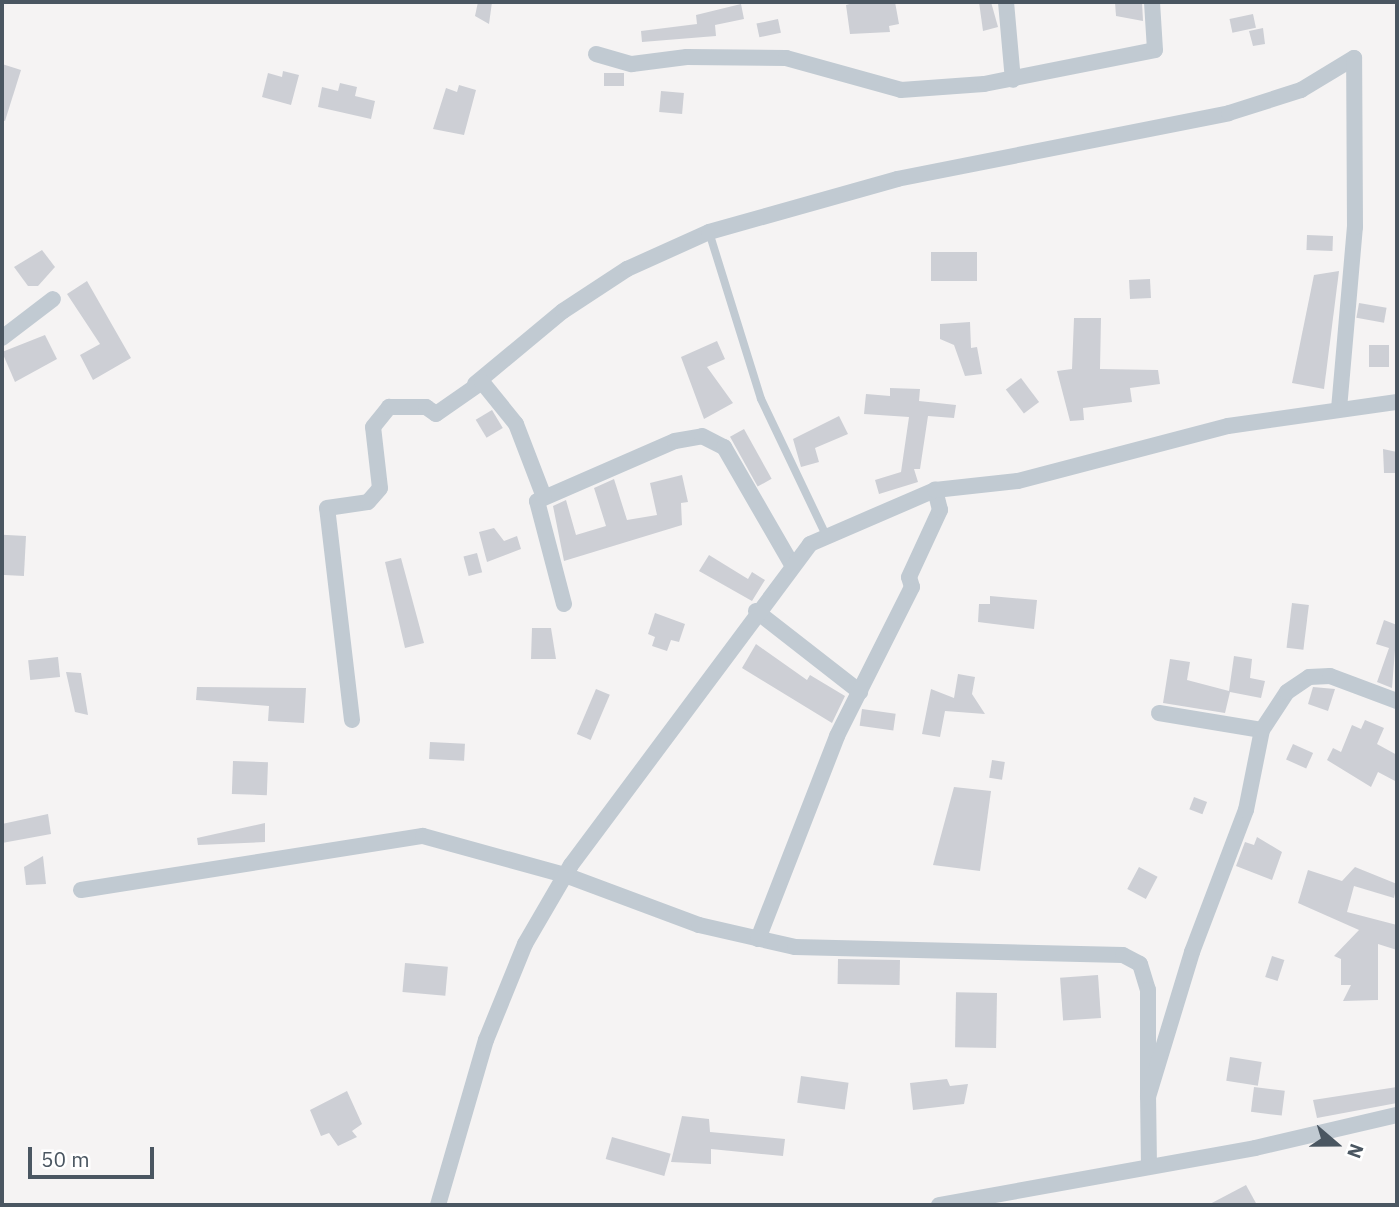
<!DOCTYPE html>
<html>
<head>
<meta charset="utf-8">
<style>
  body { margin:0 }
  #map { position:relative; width:1399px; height:1207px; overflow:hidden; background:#f5f3f3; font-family:"IBM Plex Sans",sans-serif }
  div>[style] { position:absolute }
  .building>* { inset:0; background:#cdcfd5; transform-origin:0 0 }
  .lane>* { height:8px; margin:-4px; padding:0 4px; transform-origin:4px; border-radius:4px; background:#c1cad2 }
  .street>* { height:16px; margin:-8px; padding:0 8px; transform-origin:8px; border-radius:8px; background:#c1cad2 }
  span { translate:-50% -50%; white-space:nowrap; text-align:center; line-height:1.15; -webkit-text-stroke:5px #fff; paint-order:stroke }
  .frame { position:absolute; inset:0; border:4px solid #4a5661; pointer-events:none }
  .north { position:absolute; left:1301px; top:1109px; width:70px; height:70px; -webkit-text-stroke:5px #fff; paint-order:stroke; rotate:110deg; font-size:19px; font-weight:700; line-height:28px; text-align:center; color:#4a5661 }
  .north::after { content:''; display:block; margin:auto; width:24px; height:32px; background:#4a5661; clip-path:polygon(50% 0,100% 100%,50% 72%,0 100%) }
  .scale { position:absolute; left:28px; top:1147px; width:126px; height:32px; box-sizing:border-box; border:4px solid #4a5661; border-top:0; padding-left:9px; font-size:21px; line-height:24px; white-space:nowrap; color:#4a5661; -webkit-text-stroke:5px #fff; paint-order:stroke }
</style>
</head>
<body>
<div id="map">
  <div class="building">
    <i style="clip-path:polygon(478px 2px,492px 2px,489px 24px,475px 16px)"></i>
    <i style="clip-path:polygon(857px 2px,895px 2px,899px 24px,889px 26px,890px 32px,850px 34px,846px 5px)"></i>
    <i style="clip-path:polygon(979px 2px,991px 2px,998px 27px,983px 31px)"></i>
    <i style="clip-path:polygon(1115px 2px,1142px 2px,1143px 21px,1116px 16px)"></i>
    <i style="clip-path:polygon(741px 4px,744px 19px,715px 25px,716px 36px,642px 42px,641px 31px,697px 24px,696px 15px)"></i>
    <i style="left:1253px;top:14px;width:14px;height:24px;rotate:78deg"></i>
    <i style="left:778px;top:19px;width:14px;height:22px;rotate:78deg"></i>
    <i style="clip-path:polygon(1263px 28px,1265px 44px,1253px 46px,1249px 31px)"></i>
    <i style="clip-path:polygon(2px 64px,21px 70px,5px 121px,2px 120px)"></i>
    <i style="clip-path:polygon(283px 71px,299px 75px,291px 105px,262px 97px,268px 73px,282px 77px)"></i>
    <i style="left:624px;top:73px;width:13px;height:20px;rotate:90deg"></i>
    <i style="clip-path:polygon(340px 83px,357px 87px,355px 96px,375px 101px,371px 119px,318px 107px,322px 87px,338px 91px)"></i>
    <i style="clip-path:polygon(459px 85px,476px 90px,464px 135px,433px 129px,446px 88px,457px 92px)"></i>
    <i style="left:661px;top:91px;width:23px;height:21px;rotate:5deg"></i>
    <i style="left:1307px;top:235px;width:26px;height:15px;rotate:2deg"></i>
    <i style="clip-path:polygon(42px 250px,55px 267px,38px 286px,28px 286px,14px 267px)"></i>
    <i style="left:977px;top:252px;width:29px;height:46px;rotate:90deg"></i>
    <i style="clip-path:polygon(1339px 271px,1324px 389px,1292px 383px,1314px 275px)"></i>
    <i style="left:1150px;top:279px;width:19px;height:21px;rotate:87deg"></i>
    <i style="clip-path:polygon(87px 281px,131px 358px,93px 380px,80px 355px,100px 344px,67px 294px)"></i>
    <i style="left:1359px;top:303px;width:28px;height:15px;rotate:10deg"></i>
    <i style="clip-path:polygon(1074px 318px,1101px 318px,1100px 369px,1158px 370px,1160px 384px,1130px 388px,1132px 402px,1083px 408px,1084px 420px,1070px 421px,1057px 371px,1072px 369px)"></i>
    <i style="clip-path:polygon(970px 322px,971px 348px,977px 347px,982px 374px,965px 376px,954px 345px,940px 339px,940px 324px)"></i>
    <i style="clip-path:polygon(45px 335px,57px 359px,15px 382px,2px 352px)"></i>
    <i style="clip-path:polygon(717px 341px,725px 359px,707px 367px,733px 403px,704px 419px,681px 357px)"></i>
    <i style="left:1369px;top:345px;width:20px;height:22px"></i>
    <i style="left:1021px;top:378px;width:30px;height:19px;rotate:53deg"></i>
    <i style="clip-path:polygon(890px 388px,920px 389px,919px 401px,956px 405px,954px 418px,928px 416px,920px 469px,914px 469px,918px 482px,879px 494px,875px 480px,901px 472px,909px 417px,864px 414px,866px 394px,890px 396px)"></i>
    <i style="left:492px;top:410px;width:21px;height:19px;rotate:59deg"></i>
    <i style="clip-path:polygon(839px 416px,848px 434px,815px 448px,819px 462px,801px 467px,793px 439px)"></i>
    <i style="left:744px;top:429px;width:57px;height:16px;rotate:61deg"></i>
    <i style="clip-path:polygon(1383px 449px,1397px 452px,1397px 473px,1384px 473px)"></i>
    <i style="clip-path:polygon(682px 475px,688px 502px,681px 503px,682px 525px,564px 561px,553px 506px,566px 500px,576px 535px,606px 526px,594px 488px,614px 479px,627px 520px,657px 515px,650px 483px)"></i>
    <i style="clip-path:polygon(494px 528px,504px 541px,517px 536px,521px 549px,487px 562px,479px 532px)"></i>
    <i style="left:26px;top:536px;width:40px;height:24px;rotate:93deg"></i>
    <i style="left:477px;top:553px;width:20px;height:14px;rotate:75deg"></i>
    <i style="clip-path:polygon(709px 555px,748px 579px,752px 572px,765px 580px,752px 601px,699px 571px)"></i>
    <i style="clip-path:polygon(401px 558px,424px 643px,405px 648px,385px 562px)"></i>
    <i style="clip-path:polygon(990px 596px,1037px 600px,1034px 629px,978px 622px,979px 604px,990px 604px)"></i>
    <i style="left:1292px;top:603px;width:17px;height:45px;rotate:7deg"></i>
    <i style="clip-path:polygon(655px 613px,685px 624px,679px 642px,671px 640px,667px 651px,652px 646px,655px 637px,648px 634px)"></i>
    <i style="clip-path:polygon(1384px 620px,1397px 625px,1392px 688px,1377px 682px,1389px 648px,1376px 644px)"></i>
    <i style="clip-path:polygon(532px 628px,551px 628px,556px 659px,531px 659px)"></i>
    <i style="clip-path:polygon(756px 644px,807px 680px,810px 675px,845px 696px,832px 723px,742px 668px)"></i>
    <i style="clip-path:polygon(1234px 656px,1252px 659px,1250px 678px,1265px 681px,1261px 698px,1230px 692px,1225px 713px,1163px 703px,1170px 659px,1190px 662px,1187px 680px,1229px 691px)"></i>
    <i style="left:58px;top:657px;width:20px;height:30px;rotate:84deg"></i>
    <i style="clip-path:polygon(66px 672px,81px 673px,88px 715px,75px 712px)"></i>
    <i style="clip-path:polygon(958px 674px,975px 677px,972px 694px,985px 714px,945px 711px,940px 737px,922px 734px,931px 689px,954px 698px)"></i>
    <i style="clip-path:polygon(197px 687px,306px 688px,304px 723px,268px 721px,269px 706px,196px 700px)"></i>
    <i style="clip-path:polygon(1313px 687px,1335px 689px,1328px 711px,1308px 704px)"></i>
    <i style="left:596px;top:689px;width:15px;height:49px;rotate:23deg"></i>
    <i style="left:862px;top:709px;width:34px;height:17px;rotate:8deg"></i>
    <i style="clip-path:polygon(1365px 720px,1384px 728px,1377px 744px,1397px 755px,1397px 782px,1378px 772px,1371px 787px,1327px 760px,1333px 748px,1341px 752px,1352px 725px,1361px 729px)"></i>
    <i style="left:430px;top:742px;width:35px;height:17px;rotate:3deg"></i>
    <i style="left:1293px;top:744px;width:22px;height:17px;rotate:24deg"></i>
    <i style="left:992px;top:760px;width:13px;height:18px;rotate:9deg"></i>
    <i style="left:233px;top:761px;width:35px;height:33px;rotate:2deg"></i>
    <i style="clip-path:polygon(954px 787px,991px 791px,980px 871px,933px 865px)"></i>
    <i style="left:1194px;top:797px;width:14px;height:13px;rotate:21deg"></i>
    <i style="clip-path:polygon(48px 814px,51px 834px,2px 843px,2px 824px)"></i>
    <i style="clip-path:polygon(265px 823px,265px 842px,198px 845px,197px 838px)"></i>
    <i style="clip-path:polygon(1257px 837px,1282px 852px,1272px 880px,1236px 866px,1245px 842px,1254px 845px)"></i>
    <i style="clip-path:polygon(43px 856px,46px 884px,26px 885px,24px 867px)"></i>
    <i style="left:1139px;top:867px;width:21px;height:25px;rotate:28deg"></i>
    <i style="clip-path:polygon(1355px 867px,1397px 884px,1394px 898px,1354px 886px,1347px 912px,1397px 925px,1397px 950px,1378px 944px,1378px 1000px,1343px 1001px,1351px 985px,1341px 985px,1341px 959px,1334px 956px,1359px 930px,1298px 903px,1308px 870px,1342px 881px)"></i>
    <i style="left:1272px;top:956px;width:13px;height:22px;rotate:18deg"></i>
    <i style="left:838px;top:959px;width:62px;height:25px;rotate:1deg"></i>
    <i style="left:405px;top:963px;width:43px;height:29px;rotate:5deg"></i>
    <i style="left:1098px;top:975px;width:43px;height:38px;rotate:86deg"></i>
    <i style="left:997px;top:993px;width:55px;height:41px;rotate:91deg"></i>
    <i style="left:1230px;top:1057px;width:32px;height:24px;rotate:9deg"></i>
    <i style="left:801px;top:1076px;width:48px;height:27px;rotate:8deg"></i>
    <i style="clip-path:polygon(947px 1079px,950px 1086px,968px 1084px,964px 1104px,913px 1110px,910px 1083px)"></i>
    <i style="left:1254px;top:1087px;width:31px;height:25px;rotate:7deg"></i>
    <i style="clip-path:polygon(1397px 1087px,1397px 1103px,1317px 1118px,1313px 1100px)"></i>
    <i style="clip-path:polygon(347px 1091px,362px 1124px,352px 1131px,357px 1137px,338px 1146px,329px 1133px,321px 1136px,310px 1110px)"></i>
    <i style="clip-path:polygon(682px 1116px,709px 1119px,710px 1132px,785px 1139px,783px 1156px,711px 1149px,711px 1164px,671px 1162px)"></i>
    <i style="left:612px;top:1137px;width:61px;height:23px;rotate:16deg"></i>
    <i style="clip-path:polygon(1246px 1185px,1257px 1205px,1208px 1205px)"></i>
  </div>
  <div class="lane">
    <i style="left:709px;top:232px;width:175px;rotate:72.7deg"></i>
    <i style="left:761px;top:399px;width:151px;rotate:64.5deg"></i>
  </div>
  <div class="street">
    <i style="left:1006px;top:2px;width:78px;rotate:84.9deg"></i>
    <i style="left:596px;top:54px;width:37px;rotate:16deg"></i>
    <i style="left:632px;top:64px;width:55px;rotate:-7.3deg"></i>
    <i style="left:687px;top:57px;width:99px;rotate:0.6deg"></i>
    <i style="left:786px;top:58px;width:119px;rotate:15.5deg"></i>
    <i style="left:901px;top:90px;width:83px;rotate:-4.1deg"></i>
    <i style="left:984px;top:84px;width:174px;rotate:-11.2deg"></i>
    <i style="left:1155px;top:50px;width:48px;rotate:-93.6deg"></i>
    <i style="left:2px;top:338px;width:64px;rotate:-37.4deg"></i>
    <i style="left:475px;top:384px;width:114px;rotate:-39.7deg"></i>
    <i style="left:563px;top:311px;width:77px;rotate:-33.3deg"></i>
    <i style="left:627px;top:269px;width:90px;rotate:-24.3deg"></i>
    <i style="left:709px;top:232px;width:195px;rotate:-15.7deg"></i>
    <i style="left:897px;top:179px;width:338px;rotate:-11.2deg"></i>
    <i style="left:1229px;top:113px;width:76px;rotate:-17.7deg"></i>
    <i style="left:1301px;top:90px;width:62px;rotate:-31.1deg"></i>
    <i style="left:1339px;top:409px;width:183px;rotate:-85deg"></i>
    <i style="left:1355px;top:227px;width:169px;rotate:-90.3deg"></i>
    <i style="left:564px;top:604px;width:106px;rotate:-104.7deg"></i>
    <i style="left:537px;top:501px;width:150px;rotate:-23.5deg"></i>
    <i style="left:675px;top:441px;width:27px;rotate:-10deg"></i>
    <i style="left:702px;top:436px;width:25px;rotate:27deg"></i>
    <i style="left:724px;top:447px;width:136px;rotate:60deg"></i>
    <i style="left:756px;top:611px;width:132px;rotate:37.9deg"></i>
    <i style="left:1159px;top:713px;width:104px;rotate:9.4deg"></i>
    <i style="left:352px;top:720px;width:213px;rotate:-96.7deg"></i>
    <i style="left:327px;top:508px;width:41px;rotate:-8.3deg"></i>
    <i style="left:368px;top:502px;width:18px;rotate:-49deg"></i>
    <i style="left:380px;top:488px;width:61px;rotate:-96.5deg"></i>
    <i style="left:373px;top:427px;width:26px;rotate:-51deg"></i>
    <i style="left:389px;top:407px;width:37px"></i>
    <i style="left:426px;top:407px;width:12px;rotate:35deg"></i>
    <i style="left:436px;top:414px;width:56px;rotate:-34.8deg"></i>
    <i style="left:482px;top:382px;width:54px;rotate:51deg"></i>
    <i style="left:516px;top:424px;width:78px;rotate:69deg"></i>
    <i style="left:81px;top:890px;width:346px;rotate:-9deg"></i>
    <i style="left:423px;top:836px;width:147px;rotate:15.4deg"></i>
    <i style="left:565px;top:875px;width:143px;rotate:20.5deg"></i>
    <i style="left:699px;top:925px;width:98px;rotate:12.9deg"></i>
    <i style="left:795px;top:947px;width:328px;rotate:1.4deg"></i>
    <i style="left:1123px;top:955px;width:19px;rotate:28deg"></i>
    <i style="left:1140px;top:964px;width:27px;rotate:73deg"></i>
    <i style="left:1148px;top:990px;width:107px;rotate:90deg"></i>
    <i style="left:758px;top:939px;width:218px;rotate:-68.7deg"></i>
    <i style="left:837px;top:736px;width:167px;rotate:-63.3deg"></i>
    <i style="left:912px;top:587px;width:10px;rotate:-107deg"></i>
    <i style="left:909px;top:577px;width:74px;rotate:-65.2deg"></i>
    <i style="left:940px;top:510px;width:21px;rotate:-104deg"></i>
    <i style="left:1149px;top:1165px;width:68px;rotate:-90.8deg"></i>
    <i style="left:1148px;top:1097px;width:152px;rotate:-73.1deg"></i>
    <i style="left:1192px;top:952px;width:152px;rotate:-69.2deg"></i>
    <i style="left:1246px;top:810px;width:82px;rotate:-78.7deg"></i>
    <i style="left:1262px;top:730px;width:45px;rotate:-56.7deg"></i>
    <i style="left:1287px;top:692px;width:27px;rotate:-34deg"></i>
    <i style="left:1309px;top:677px;width:21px;rotate:-3deg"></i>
    <i style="left:1330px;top:676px;width:72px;rotate:20.5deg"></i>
    <i style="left:438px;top:1205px;width:172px;rotate:-73.8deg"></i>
    <i style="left:486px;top:1040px;width:104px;rotate:-67.9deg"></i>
    <i style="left:525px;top:944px;width:91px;rotate:-59.8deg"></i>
    <i style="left:571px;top:865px;width:400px;rotate:-53.3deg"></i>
    <i style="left:810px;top:544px;width:136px;rotate:-23.4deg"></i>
    <i style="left:935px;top:490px;width:83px;rotate:-6.2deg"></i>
    <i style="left:1018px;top:481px;width:217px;rotate:-14.7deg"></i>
    <i style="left:1228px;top:426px;width:171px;rotate:-8.1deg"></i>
    <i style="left:939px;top:1205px;width:321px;rotate:-10.2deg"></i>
    <i style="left:1255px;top:1148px;width:146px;rotate:-13.1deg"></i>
  </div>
  <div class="frame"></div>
  <div class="north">N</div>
  <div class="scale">50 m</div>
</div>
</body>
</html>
